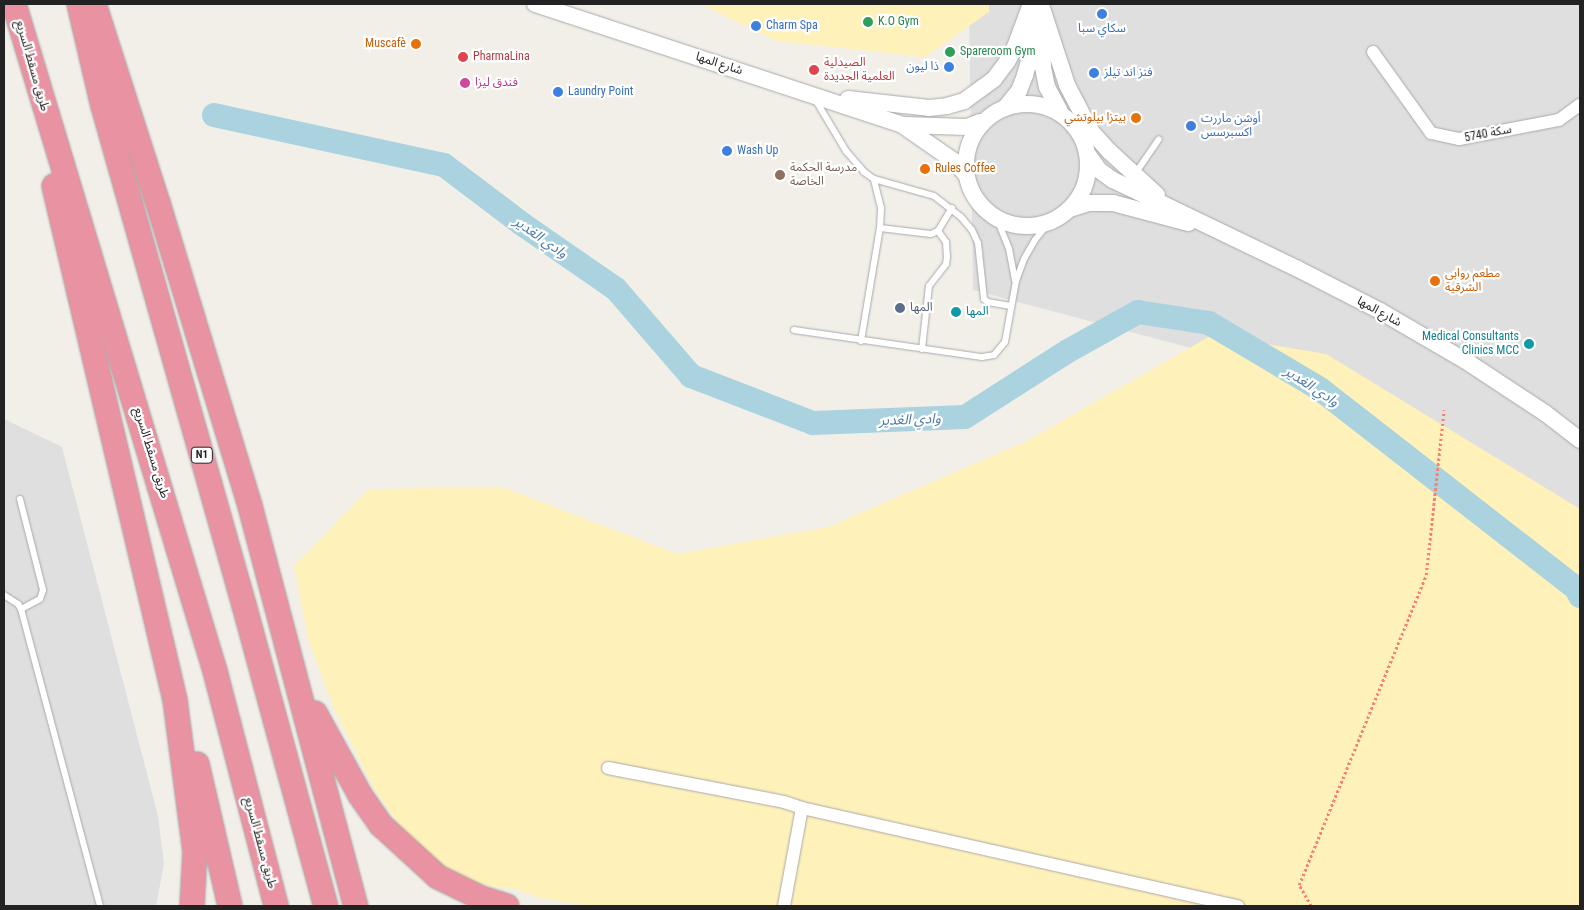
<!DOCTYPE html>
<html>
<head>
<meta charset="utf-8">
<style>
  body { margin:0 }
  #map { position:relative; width:1584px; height:910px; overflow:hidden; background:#f2efe9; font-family:"Roboto Condensed","Noto Sans Arabic",sans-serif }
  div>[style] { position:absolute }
  .residential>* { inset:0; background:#e0dfdf }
  .sand>* { inset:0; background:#fff1ba }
  .river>* { height:24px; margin:-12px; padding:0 12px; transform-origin:12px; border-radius:12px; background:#aad3df }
  .path>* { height:2.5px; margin-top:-1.25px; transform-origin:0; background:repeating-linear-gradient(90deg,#fa8072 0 2.5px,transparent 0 5px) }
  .roads { filter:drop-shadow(0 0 1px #a9a9a9) drop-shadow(0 0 1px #a9a9a9) }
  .service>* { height:6px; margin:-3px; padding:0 3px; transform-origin:3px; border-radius:3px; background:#fff }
  .minor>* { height:12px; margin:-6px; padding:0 6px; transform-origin:6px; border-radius:6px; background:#fff }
  .tertiary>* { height:16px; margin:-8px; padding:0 8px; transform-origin:8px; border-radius:8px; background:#fff }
  .tertiary>.ring { margin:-8px; padding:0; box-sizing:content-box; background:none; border:16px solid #fff; border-radius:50% }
  .motorway>* { height:24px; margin:-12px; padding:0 12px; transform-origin:12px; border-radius:12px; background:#e892a2 }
  .dots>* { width:14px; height:14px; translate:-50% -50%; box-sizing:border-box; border:2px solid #fff; border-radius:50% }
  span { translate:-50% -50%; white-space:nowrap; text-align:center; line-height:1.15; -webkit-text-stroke:4.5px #fff; paint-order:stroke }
  .shield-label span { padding:1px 4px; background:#fff; border:1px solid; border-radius:4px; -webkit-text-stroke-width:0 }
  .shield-label { font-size:11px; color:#222; font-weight:700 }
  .leisure-label { font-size:12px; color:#27864d }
  .left { translate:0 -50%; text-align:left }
  .shop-label { font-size:12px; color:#366cbe }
  .right { translate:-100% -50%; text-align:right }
  .food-label { font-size:12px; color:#c56008 }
  .health-label { font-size:12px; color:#be3a42 }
  .street-label { font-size:12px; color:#222 }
  .hotel-label { font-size:12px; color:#b23c85 }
  .education-label { font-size:12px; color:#785e54 }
  .service-label { font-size:12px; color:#4e5e75 }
  .culture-label { font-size:12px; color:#0d838f }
  .water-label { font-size:14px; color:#4a7aab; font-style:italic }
  .frame { position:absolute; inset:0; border:5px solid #222; pointer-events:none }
</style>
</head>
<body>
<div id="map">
  <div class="residential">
    <i style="clip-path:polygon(969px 4px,1580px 4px,1580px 546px,1319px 382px,973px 290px)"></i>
    <i style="clip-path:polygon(4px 419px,62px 447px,158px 816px,164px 864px,156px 906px,4px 906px)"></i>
  </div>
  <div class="sand">
    <i style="clip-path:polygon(700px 4px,989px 4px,989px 12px,925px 57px,777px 41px)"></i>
    <i style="clip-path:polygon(1212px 335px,1326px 354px,1580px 509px,1580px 906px,589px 906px,540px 898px,515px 889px,486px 886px,451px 874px,400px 826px,375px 791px,335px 711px,309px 642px,294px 566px,369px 489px,502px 487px,677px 554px,828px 527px,1027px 441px)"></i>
  </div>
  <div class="river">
    <i style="left:214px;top:115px;width:235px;rotate:12.3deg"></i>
    <i style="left:444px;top:165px;width:98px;rotate:37.1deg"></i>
    <i style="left:522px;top:224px;width:114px;rotate:34.7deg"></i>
    <i style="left:616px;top:289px;width:115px;rotate:49.2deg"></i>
    <i style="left:691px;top:376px;width:131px;rotate:21.1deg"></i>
    <i style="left:813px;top:423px;width:152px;rotate:-2.3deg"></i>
    <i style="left:965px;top:417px;width:122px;rotate:-32.7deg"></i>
    <i style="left:1068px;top:351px;width:80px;rotate:-29.1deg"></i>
    <i style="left:1138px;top:312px;width:72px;rotate:8.8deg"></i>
    <i style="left:1209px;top:323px;width:129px;rotate:30.7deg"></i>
    <i style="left:1320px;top:389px;width:324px;rotate:37.9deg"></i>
    <i style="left:1576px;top:588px;width:9px;rotate:63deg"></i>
  </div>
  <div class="path">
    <i style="left:1311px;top:906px;width:24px;rotate:-120deg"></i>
    <i style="left:1299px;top:885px;width:335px;rotate:-67.7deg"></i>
    <i style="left:1426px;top:575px;width:166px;rotate:-83.8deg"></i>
  </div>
  <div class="roads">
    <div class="service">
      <i style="left:815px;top:99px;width:61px;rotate:59.2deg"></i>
      <i style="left:846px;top:151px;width:28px;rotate:49deg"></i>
      <i style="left:864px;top:172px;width:12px;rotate:35deg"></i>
      <i style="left:874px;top:179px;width:62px;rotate:15.8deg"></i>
      <i style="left:934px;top:196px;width:34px;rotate:38deg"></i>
      <i style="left:961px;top:217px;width:17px;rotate:50deg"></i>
      <i style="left:972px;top:230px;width:14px;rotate:65deg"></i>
      <i style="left:978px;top:243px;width:56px;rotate:83.9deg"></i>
      <i style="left:984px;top:299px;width:5px;rotate:37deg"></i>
      <i style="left:988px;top:302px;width:23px;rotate:10deg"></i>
      <i style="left:1135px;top:174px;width:42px;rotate:-55.6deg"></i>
      <i style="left:997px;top:219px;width:32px;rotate:68deg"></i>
      <i style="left:1009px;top:249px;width:32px;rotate:79deg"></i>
      <i style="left:880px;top:228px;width:51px;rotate:6.7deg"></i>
      <i style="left:931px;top:234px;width:8px;rotate:-23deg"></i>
      <i style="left:938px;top:231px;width:27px;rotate:-59deg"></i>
      <i style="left:794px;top:330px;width:190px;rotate:8.2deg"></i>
      <i style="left:982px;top:357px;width:12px;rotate:-9deg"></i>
      <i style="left:994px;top:355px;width:17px;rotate:-50deg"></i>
      <i style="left:1005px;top:342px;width:62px;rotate:-79.8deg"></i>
      <i style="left:1016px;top:281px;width:23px;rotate:-70deg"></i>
      <i style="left:1024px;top:259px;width:22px;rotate:-60deg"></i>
      <i style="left:1035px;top:240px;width:23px;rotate:-52deg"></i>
      <i style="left:861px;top:341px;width:115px;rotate:-80.5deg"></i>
      <i style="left:880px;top:228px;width:20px;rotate:-87deg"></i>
      <i style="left:881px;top:208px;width:30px;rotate:-104deg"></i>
      <i style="left:922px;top:349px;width:63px;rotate:-83.7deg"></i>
      <i style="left:929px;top:286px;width:28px;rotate:-52deg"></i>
      <i style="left:946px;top:264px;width:7px;rotate:-82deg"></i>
      <i style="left:947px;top:257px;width:15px;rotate:-94deg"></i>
      <i style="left:946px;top:242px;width:14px;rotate:-126deg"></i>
      <i style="left:20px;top:499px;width:94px;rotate:75.8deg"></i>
      <i style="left:43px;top:590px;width:9px;rotate:108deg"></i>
      <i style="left:40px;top:599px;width:21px;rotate:152deg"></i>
      <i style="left:4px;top:595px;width:17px;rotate:33deg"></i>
      <i style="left:18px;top:604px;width:6px;rotate:59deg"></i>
      <i style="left:21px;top:609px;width:307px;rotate:75.1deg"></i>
    </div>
    <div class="minor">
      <i style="left:1373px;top:52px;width:100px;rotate:54.4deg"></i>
      <i style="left:1431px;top:133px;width:29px;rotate:12deg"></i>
      <i style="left:1459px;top:139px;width:102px;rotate:-10.8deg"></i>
      <i style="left:1559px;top:120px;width:26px;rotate:-36deg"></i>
      <i style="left:608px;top:768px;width:179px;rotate:10.9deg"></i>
      <i style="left:784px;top:802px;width:19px;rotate:18deg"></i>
      <i style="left:802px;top:808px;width:100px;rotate:100.4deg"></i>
      <i style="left:802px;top:808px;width:447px;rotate:12.7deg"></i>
    </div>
    <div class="tertiary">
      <i style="left:535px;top:4px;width:386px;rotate:18.2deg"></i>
      <i style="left:902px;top:125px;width:63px;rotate:34.7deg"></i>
      <i style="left:954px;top:161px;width:18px;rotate:49deg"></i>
      <i style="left:1042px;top:8px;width:81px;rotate:72deg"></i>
      <i style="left:1067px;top:85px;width:52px;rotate:62.4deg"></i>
      <i style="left:1091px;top:131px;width:27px;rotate:48deg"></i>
      <i style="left:1109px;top:151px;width:65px;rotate:42.5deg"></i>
      <i style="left:1042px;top:27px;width:40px;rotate:88.6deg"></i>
      <i style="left:1043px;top:67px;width:20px;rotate:79deg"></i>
      <i style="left:1047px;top:87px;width:27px;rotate:62deg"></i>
      <i style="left:848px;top:99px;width:81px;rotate:6.3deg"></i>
      <i style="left:929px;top:108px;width:18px;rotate:-6deg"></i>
      <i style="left:947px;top:106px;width:18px;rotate:-16deg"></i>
      <i style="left:964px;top:101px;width:37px;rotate:-36deg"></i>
      <i style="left:994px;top:79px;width:21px;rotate:-53deg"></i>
      <i style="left:1007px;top:62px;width:17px;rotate:-62deg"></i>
      <i style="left:1015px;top:47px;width:46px;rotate:-69.6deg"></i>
      <i class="ring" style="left:966px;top:104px;width:106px;height:106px"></i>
      <i style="left:1005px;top:108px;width:22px;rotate:-51deg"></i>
      <i style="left:1019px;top:91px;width:17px;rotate:-69deg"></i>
      <i style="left:1025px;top:75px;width:19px;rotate:-74deg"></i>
      <i style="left:1030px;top:57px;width:44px;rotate:-84.8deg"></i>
      <i style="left:905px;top:125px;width:62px;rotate:1.8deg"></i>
      <i style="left:967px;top:127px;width:14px;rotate:-21deg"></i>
      <i style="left:1087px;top:153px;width:21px;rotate:55deg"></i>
      <i style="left:1099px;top:170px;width:17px;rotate:36deg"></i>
      <i style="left:1113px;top:180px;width:205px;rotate:25.7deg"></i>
      <i style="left:1298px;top:269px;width:92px;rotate:27.1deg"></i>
      <i style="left:1380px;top:311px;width:99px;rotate:30.2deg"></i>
      <i style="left:1466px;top:361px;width:95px;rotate:33.4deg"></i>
      <i style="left:1545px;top:413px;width:44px;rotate:37.6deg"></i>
      <i style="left:1070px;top:209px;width:20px;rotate:-18deg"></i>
      <i style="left:1089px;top:203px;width:24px"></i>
      <i style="left:1113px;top:203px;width:78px;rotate:14.9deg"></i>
    </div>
    <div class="motorway">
      <i style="left:14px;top:4px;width:697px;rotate:73.23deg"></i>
      <i style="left:215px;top:671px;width:243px;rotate:75.4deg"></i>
      <i style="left:79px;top:4px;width:105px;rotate:76.8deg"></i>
      <i style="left:103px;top:106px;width:519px;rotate:74.22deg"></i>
      <i style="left:244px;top:605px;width:312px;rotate:74.8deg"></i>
      <i style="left:94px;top:4px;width:209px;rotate:72.2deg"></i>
      <i style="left:158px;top:203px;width:317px;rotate:73.1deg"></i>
      <i style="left:250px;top:506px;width:414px;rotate:75.2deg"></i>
      <i style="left:54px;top:186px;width:528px;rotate:76.75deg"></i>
      <i style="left:175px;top:700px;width:152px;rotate:82.5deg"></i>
      <i style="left:195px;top:851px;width:55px;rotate:93.1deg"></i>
      <i style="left:315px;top:713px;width:94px;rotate:61.2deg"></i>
      <i style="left:360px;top:795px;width:37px;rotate:55deg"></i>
      <i style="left:381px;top:825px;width:77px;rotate:42.4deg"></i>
      <i style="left:438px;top:877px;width:48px;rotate:26deg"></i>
      <i style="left:481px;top:898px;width:27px;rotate:17deg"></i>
      <i style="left:197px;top:764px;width:146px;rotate:76.9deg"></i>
    </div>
  </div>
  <div class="dots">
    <i style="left:1102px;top:14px;background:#3f7fe0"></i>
    <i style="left:868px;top:22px;background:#2e9e5b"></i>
    <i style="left:756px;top:26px;background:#3f7fe0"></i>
    <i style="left:416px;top:44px;background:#e8710a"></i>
    <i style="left:950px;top:52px;background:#2e9e5b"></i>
    <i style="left:463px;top:57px;background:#e0444e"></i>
    <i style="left:949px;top:67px;background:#3f7fe0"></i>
    <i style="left:814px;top:70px;background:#e0444e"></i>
    <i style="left:1094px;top:73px;background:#3f7fe0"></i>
    <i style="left:465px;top:83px;background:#d1479c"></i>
    <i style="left:558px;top:92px;background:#3f7fe0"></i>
    <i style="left:1136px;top:118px;background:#e8710a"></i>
    <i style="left:1191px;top:126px;background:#3f7fe0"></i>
    <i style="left:727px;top:151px;background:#3f7fe0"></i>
    <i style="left:925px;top:169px;background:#e8710a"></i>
    <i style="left:780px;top:175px;background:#8d6e63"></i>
    <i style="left:1435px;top:281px;background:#e8710a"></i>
    <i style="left:900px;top:308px;background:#5c6f8a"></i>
    <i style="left:956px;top:312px;background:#0f9aa8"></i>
    <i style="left:1529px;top:344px;background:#0f9aa8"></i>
  </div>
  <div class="shield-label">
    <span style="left:202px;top:455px">N1</span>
  </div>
  <div class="leisure-label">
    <span class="left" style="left:878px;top:22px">K.O Gym</span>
    <span class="left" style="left:960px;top:52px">Spareroom Gym</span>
  </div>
  <div class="shop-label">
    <span class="left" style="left:766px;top:26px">Charm Spa</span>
    <span style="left:1102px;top:29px">سكاي سبا</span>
    <span class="right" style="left:939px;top:67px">ذا ليون</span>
    <span class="left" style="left:1104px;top:73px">فنز اند تيلز</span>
    <span class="left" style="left:568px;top:92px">Laundry Point</span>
    <span class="left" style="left:1201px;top:126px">أوشن ماررت<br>اكسبرسس</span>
    <span class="left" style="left:737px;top:151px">Wash Up</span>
  </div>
  <div class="food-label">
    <span class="right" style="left:406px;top:44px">Muscafè</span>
    <span class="right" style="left:1126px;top:118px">بيتزا بيلوتشي</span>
    <span class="left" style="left:935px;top:169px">Rules Coffee</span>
    <span class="left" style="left:1445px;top:281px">مطعم روابي<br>الشرقية</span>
  </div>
  <div class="health-label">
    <span class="left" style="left:473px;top:57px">PharmaLina</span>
    <span class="left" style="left:824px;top:70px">الصيدلية<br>العلمية الجديدة</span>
  </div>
  <div class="street-label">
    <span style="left:719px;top:64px;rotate:18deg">شارع المها</span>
    <span style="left:32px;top:66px;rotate:74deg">طريق مسقط السريع</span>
    <span style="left:1488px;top:134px;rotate:-11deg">سكة 5740</span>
    <span style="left:1379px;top:312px;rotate:29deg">شارع المها</span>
    <span style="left:151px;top:453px;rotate:73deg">طريق مسقط السريع</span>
    <span style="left:260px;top:843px;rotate:75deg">طريق مسقط السريع</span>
  </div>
  <div class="hotel-label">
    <span class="left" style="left:475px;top:83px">فندق ليزا</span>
  </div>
  <div class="education-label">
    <span class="left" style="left:790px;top:175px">مدرسة الحكمة<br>الخاصة</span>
  </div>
  <div class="service-label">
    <span class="left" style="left:910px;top:308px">المه‍ا</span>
  </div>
  <div class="culture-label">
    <span class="left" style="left:966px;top:312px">المها</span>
    <span class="right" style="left:1519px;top:344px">Medical Consultants<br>Clinics MCC</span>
  </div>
  <div class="water-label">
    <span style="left:541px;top:237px;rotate:35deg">وادي الغدير</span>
    <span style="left:1312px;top:386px;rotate:33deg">وادي الغدير</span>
    <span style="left:910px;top:419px;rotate:-2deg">وادي الغدير</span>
  </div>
  <div class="frame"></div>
</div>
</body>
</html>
